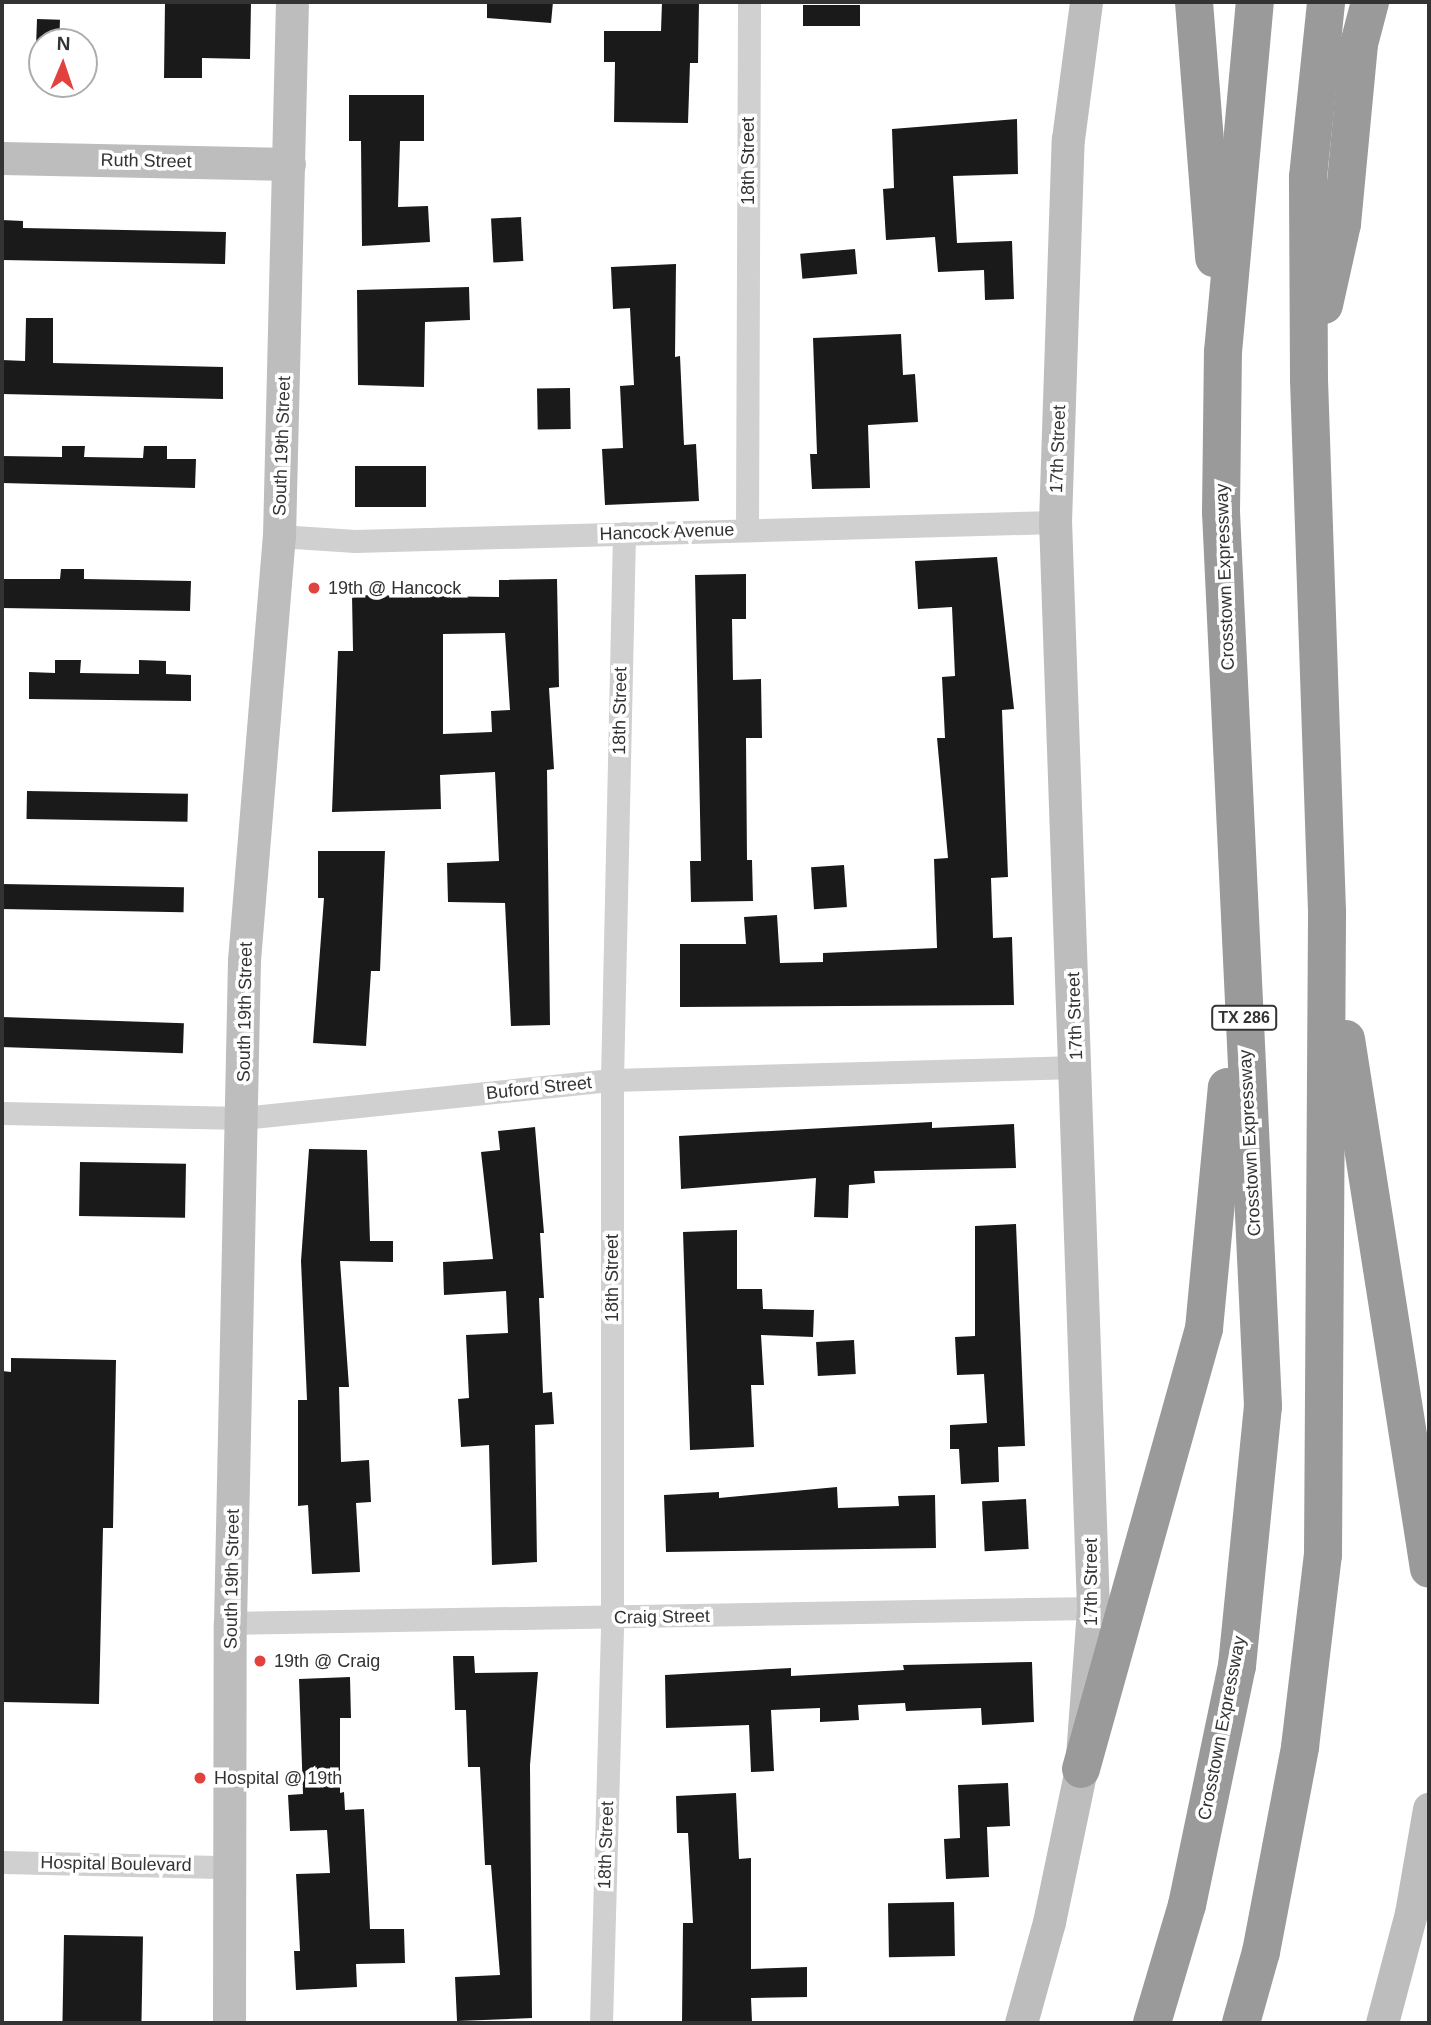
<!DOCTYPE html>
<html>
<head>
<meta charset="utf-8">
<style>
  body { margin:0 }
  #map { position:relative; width:1431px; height:2025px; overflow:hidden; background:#fff; font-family:Helvetica,sans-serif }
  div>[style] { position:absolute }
  .building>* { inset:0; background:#1a1a1a; transform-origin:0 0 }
  .street>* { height:23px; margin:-11.5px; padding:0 11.5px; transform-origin:11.5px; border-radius:11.5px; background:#d0d0d0 }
  .secondary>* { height:33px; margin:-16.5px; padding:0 16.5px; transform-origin:16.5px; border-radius:16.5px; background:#bdbdbd }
  .highway>* { height:38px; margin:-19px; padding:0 19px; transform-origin:19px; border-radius:19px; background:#9a9a9a }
  .dots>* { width:19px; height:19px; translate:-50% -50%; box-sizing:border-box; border:4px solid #fff; border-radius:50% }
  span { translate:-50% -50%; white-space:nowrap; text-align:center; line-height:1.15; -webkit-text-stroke:7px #fff; paint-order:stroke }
  .shield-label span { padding:2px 5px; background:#fff; border:2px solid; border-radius:5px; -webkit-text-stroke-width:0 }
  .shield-label { font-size:16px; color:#333; font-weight:700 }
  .street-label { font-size:18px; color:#333 }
  .poi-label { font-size:18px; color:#333 }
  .left { translate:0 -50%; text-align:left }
  .frame { position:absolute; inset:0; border:4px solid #333; pointer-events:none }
  .north { position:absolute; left:28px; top:28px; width:70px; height:70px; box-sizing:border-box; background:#fff; border:2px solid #adadad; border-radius:50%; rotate:2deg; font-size:19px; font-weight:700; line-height:28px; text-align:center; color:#333 }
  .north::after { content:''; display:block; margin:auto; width:24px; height:32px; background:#e2413d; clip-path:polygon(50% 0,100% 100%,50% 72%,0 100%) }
</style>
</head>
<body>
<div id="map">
  <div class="building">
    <i style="clip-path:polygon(165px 2px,251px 2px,250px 59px,202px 58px,202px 78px,164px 78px)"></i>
    <i style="clip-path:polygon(487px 2px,553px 2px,551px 23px,487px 18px)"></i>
    <i style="clip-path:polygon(662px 2px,699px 2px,698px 63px,690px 63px,688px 123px,614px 122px,615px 62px,604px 62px,604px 31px,661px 31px)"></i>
    <i style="left:803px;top:5px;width:57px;height:21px"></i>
    <i style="left:37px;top:19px;width:23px;height:23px;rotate:2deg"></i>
    <i style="clip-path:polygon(349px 95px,424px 95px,424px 141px,400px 141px,398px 207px,428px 206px,430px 242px,362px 246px,361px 141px,349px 141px)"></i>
    <i style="clip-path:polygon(1017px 119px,1018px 174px,953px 176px,957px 243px,1012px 241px,1014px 299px,985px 300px,984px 270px,938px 272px,935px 237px,886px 240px,883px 189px,894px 188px,892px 129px)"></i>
    <i style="left:521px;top:217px;width:44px;height:30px;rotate:87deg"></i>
    <i style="clip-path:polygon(2px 220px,23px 221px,23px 228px,226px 232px,225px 264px,2px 260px)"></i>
    <i style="left:855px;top:249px;width:25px;height:55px;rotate:85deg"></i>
    <i style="clip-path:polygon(676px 264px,675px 357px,680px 356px,684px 445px,696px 444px,699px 501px,605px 505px,602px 449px,623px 448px,620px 386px,634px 385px,630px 308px,613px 309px,611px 267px)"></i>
    <i style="clip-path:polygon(469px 287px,470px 320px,425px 322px,424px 387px,358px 385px,357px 290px)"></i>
    <i style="clip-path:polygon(26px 318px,53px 318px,53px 363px,223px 367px,223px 399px,2px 394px,2px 360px,25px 361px)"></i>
    <i style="clip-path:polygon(901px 334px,903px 375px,915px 374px,918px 422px,868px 425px,870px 488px,812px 489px,810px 454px,817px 454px,813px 338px)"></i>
    <i style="left:570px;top:388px;width:41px;height:33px;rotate:89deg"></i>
    <i style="clip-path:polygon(62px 446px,85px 446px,84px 457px,143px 458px,144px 446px,167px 446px,167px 459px,196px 459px,195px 488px,2px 483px,2px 456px,62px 457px)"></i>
    <i style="left:355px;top:466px;width:71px;height:41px"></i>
    <i style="clip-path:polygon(997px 557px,1014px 709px,1002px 710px,1008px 877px,991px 878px,993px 938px,1012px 937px,1014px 1005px,680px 1007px,680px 944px,746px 944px,744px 917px,777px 915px,780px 963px,823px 962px,823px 953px,937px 948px,934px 859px,948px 858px,937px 738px,945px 738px,942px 677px,955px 676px,952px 607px,918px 609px,915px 561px)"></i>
    <i style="clip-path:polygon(61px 569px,84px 569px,84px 579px,191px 581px,190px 611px,2px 608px,2px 579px,60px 579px)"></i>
    <i style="clip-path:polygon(746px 574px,746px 619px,732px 619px,733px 680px,761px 679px,762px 738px,746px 738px,747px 860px,752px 860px,753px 901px,691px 902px,690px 861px,701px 861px,695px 575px)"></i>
    <i style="clip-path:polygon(evenodd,557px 579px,559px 687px,549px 688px,554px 769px,547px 770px,550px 1025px,511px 1026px,505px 903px,448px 902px,447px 863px,499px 861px,495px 772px,440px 775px,441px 809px,332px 812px,338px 651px,353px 651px,352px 595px,499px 597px,499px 580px,557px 579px,505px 633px,510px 710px,491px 711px,492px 732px,443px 734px,443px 634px,505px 633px)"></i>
    <i style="clip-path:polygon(55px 660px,81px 660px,80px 673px,139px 674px,139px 660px,166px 661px,166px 674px,191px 675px,191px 701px,29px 699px,29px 672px,55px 673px)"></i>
    <i style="left:27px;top:791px;width:161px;height:28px;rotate:1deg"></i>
    <i style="clip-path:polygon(318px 851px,385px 851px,380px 971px,371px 971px,366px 1046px,313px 1043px,324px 898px,318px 898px)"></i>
    <i style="left:844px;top:865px;width:42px;height:33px;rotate:86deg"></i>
    <i style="left:2px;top:884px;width:182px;height:25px;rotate:1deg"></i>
    <i style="left:2px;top:1017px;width:182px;height:30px;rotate:2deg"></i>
    <i style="clip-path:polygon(932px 1122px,932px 1128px,1014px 1124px,1016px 1168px,874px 1171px,875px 1183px,849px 1185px,848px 1218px,814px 1217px,816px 1178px,681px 1189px,679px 1136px)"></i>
    <i style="clip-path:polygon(535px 1127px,544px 1233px,540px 1233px,544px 1298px,539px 1298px,543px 1393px,552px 1392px,554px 1424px,535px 1425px,537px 1562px,492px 1565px,489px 1445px,461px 1447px,458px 1399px,469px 1398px,466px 1335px,508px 1333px,506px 1291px,444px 1295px,443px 1262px,493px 1259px,481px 1152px,500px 1150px,498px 1131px)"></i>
    <i style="clip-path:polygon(309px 1149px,367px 1150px,370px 1241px,393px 1241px,393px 1262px,340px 1261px,349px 1387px,339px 1387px,341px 1462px,369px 1460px,371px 1502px,356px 1503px,360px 1572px,312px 1574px,308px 1505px,298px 1506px,298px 1400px,307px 1400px,301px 1261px)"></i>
    <i style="left:80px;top:1162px;width:106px;height:54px;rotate:1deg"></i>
    <i style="clip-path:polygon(1016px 1224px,1025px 1446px,998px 1447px,999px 1482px,961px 1484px,959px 1449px,950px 1449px,950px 1425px,987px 1423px,984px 1374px,957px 1375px,955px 1337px,975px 1336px,975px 1226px)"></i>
    <i style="clip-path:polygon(737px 1230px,737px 1289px,762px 1289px,763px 1309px,814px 1310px,813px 1337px,761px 1335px,764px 1385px,751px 1385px,754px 1447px,690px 1450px,683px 1232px)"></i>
    <i style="left:854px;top:1340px;width:34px;height:38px;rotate:87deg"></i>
    <i style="clip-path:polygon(11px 1358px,116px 1360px,113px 1528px,103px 1528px,99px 1704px,2px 1702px,2px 1371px,11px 1372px)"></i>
    <i style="clip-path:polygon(837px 1487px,838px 1508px,899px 1506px,898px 1496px,935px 1495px,936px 1548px,666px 1552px,664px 1495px,719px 1492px,719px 1498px)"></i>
    <i style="left:1026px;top:1499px;width:50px;height:44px;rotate:87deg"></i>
    <i style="clip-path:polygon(453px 1656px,474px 1656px,475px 1673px,538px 1672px,530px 1765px,532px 2018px,457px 2021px,455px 1977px,500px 1975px,491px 1865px,485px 1865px,480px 1767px,468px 1767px,466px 1710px,455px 1710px)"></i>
    <i style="clip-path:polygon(1032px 1662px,1034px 1722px,982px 1725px,981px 1708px,906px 1711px,905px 1703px,858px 1705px,859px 1720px,820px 1722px,820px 1708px,771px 1710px,774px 1771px,751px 1772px,749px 1725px,666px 1728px,665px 1675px,791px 1668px,791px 1676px,904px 1670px,903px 1665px)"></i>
    <i style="clip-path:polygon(350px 1677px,351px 1718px,340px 1718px,340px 1793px,344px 1792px,345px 1810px,364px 1809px,370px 1929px,404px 1929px,405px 1963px,356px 1964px,357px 1987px,296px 1990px,294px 1951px,300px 1951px,296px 1874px,330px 1873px,327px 1830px,290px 1831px,288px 1795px,303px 1794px,299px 1679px)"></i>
    <i style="clip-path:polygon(1008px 1783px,1010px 1826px,987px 1827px,989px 1877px,946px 1879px,944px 1839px,960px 1838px,958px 1785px)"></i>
    <i style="clip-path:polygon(736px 1793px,739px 1859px,751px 1858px,751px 1969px,807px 1967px,807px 1997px,751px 1998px,752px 2022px,682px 2023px,683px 1923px,693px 1923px,688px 1833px,677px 1833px,676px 1796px)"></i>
    <i style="left:954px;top:1902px;width:54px;height:66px;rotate:89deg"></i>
    <i style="left:64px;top:1935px;width:79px;height:88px;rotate:1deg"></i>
  </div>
  <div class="street">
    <i style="left:747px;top:530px;width:528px;rotate:-89.78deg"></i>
    <i style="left:279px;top:536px;width:76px;rotate:3.8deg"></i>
    <i style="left:355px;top:541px;width:700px;rotate:-1.55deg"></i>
    <i style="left:2px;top:1113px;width:241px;rotate:1.2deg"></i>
    <i style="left:243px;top:1118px;width:371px;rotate:-5.9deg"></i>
    <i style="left:612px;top:1080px;width:465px;rotate:-1.6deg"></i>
    <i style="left:230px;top:1623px;width:863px;rotate:-1deg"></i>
    <i style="left:2px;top:1862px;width:228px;rotate:1.3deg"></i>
    <i style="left:601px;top:2023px;width:404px;rotate:-88.4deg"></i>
    <i style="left:612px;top:1619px;width:539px;rotate:-90deg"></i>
    <i style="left:612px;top:1080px;width:547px;rotate:-88.74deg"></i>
  </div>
  <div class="secondary">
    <i style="left:2px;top:158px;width:287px;rotate:1.2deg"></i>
    <i style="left:229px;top:2023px;width:400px;rotate:-89.9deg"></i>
    <i style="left:230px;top:1623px;width:663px;rotate:-88.79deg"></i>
    <i style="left:244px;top:960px;width:425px;rotate:-85.3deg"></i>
    <i style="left:279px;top:536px;width:534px;rotate:-88.61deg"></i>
    <i style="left:1021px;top:2023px;width:105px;rotate:-74.5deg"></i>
    <i style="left:1049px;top:1922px;width:156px;rotate:-78.2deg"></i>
    <i style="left:1081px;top:1769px;width:161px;rotate:-85.7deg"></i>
    <i style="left:1093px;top:1608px;width:1087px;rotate:-92deg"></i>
    <i style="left:1055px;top:522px;width:383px;rotate:-88.1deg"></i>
    <i style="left:1068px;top:139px;width:138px;rotate:-82.5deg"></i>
    <i style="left:1382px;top:2023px;width:114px;rotate:-75.2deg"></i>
    <i style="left:1411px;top:1913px;width:106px;rotate:-80.2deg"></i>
  </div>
  <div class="highway">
    <i style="left:1194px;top:2px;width:257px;rotate:85.5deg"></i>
    <i style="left:1324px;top:305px;width:83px;rotate:-77.5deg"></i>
    <i style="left:1342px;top:224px;width:181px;rotate:-84.6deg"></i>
    <i style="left:1359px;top:44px;width:43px;rotate:-75.3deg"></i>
    <i style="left:1346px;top:1039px;width:536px;rotate:81.1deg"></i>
    <i style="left:1081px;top:1769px;width:457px;rotate:-74.4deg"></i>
    <i style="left:1204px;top:1329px;width:243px;rotate:-84.6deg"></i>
    <i style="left:1152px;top:2023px;width:123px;rotate:-73.5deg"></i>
    <i style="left:1187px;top:1905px;width:244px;rotate:-78.2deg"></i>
    <i style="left:1237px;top:1666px;width:261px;rotate:-84.3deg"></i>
    <i style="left:1263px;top:1406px;width:895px;rotate:-92.69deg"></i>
    <i style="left:1221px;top:512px;width:160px;rotate:-89.3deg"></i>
    <i style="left:1223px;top:352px;width:351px;rotate:-84.8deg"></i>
    <i style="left:1241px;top:2023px;width:74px;rotate:-74.3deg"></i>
    <i style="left:1261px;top:1952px;width:209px;rotate:-79.2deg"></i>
    <i style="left:1300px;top:1747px;width:193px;rotate:-83.2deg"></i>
    <i style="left:1323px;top:1555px;width:644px;rotate:-89.64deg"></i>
    <i style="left:1327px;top:911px;width:532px;rotate:-91.94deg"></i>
    <i style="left:1309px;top:379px;width:202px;rotate:-90.3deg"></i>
    <i style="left:1308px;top:177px;width:176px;rotate:-84.1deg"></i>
  </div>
  <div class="dots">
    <i style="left:314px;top:588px;background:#e2413d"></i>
    <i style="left:260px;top:1661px;background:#e2413d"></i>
    <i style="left:200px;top:1778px;background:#e2413d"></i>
  </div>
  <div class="shield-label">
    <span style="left:1244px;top:1018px">TX 286</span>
  </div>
  <div class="street-label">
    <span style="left:146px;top:161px;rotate:1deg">Ruth Street</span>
    <span style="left:748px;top:161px;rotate:-90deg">18th Street</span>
    <span style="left:282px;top:446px;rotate:-88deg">South 19th Street</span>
    <span style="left:1058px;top:449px;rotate:-88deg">17th Street</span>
    <span style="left:667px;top:532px;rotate:-2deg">Hancock Avenue</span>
    <span style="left:1225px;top:577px;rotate:-92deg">Crosstown Expressway</span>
    <span style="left:620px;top:711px;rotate:-89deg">18th Street</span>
    <span style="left:245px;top:1012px;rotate:-89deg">South 19th Street</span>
    <span style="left:1075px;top:1016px;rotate:-92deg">17th Street</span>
    <span style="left:539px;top:1088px;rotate:-6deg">Buford Street</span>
    <span style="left:1250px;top:1143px;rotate:-93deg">Crosstown Expressway</span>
    <span style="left:612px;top:1278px;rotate:-90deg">18th Street</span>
    <span style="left:232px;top:1579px;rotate:-89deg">South 19th Street</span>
    <span style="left:1091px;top:1582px;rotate:-90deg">17th Street</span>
    <span style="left:662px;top:1617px;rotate:-1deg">Craig Street</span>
    <span style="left:1222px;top:1728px;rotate:-79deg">Crosstown Expressway</span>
    <span style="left:606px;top:1845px;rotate:-88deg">18th Street</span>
    <span style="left:116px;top:1864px;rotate:1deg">Hospital Boulevard</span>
  </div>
  <div class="poi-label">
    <span class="left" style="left:328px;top:588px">19th @ Hancock</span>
    <span class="left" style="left:274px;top:1661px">19th @ Craig</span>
    <span class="left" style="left:214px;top:1778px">Hospital @ 19th</span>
  </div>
  <div class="frame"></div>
  <div class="north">N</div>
</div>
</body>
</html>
